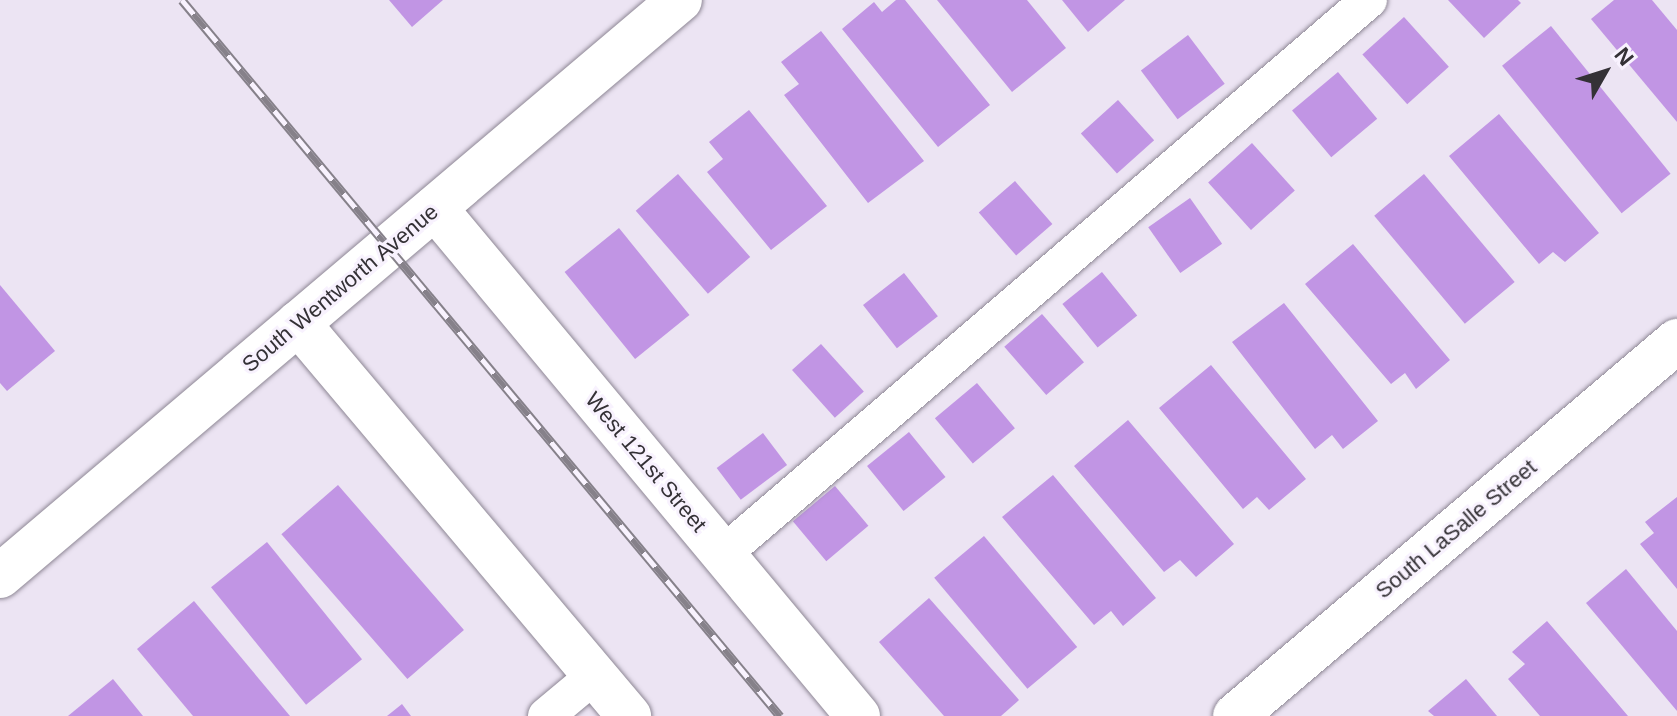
<!DOCTYPE html>
<html>
<head>
<meta charset="utf-8">
<style>
  body { margin:0 }
  #map { position:relative; width:1677px; height:716px; overflow:hidden; background:#ece4f3; font-family:Helvetica,sans-serif }
  div>[style] { position:absolute }
  .building>* { inset:0; background:#c195e4; transform-origin:0 0 }
  .roads { filter:drop-shadow(0 0 2px #8e8795) drop-shadow(0 0 2px #8e8795) }
  .lane>* { height:36px; margin:-18px; padding:0 18px; transform-origin:18px; border-radius:18px; background:#fff }
  .street>* { height:44px; margin:-22px; padding:0 22px; transform-origin:22px; border-radius:22px; background:#fff }
  .secondary>* { height:44px; margin:-22px; padding:0 22px; transform-origin:22px; border-radius:22px; background:#fff }
  .rail>* { height:9px; margin-top:-4.5px; transform-origin:0; background:repeating-linear-gradient(90deg,#f8f2fe 0 18px,#86818a 0 36px); box-sizing:border-box; border-block:2px solid #86818a }
  span { translate:-50% -50%; white-space:nowrap; text-align:center; line-height:1.15; -webkit-text-stroke:6px #f8f2fe; paint-order:stroke }
  .street-label { font-size:22px; color:#343136 }
  .north { position:absolute; left:1565px; top:32px; width:80px; height:80px; -webkit-text-stroke:6px #f8f2fe; paint-order:stroke; rotate:51deg; font-size:22px; font-weight:700; line-height:32px; text-align:center; color:#343136 }
  .north::after { content:''; display:block; margin:auto; width:28px; height:36px; background:#343136; clip-path:polygon(50% 0,100% 100%,50% 72%,0 100%) }
</style>
</head>
<body>
<div id="map">
  <div class="building">
    <i style="clip-path:polygon(389px 0,443px 0,412px 27px)"></i>
    <i style="clip-path:polygon(896px 0,905px 0,990px 105px,938px 147px,842px 29px,874px 2px,882px 12px)"></i>
    <i style="clip-path:polygon(937px 0,1027px 0,1066px 48px,1012px 92px)"></i>
    <i style="clip-path:polygon(1062px 0,1125px 0,1088px 32px)"></i>
    <i style="clip-path:polygon(1448px 0,1518px 0,1521px 3px,1484px 38px)"></i>
    <i style="clip-path:polygon(1614px 0,1652px 0,1677px 30px,1677px 122px,1591px 19px)"></i>
    <i style="left:1404px;top:17px;width:67px;height:56px;rotate:48deg"></i>
    <i style="left:1551px;top:26px;width:190px;height:63px;rotate:51deg"></i>
    <i style="clip-path:polygon(821px 31px,924px 161px,868px 203px,784px 95px,799px 84px,781px 62px)"></i>
    <i style="left:1188px;top:35px;width:61px;height:59px;rotate:53deg"></i>
    <i style="left:1338px;top:72px;width:61px;height:60px;rotate:50deg"></i>
    <i style="left:1118px;top:100px;width:54px;height:50px;rotate:48deg"></i>
    <i style="clip-path:polygon(749px 110px,827px 206px,771px 250px,707px 172px,723px 159px,709px 142px)"></i>
    <i style="clip-path:polygon(1499px 114px,1599px 233px,1565px 262px,1553px 252px,1539px 264px,1449px 156px)"></i>
    <i style="left:1252px;top:143px;width:64px;height:59px;rotate:48deg"></i>
    <i style="left:678px;top:174px;width:110px;height:56px;rotate:49deg"></i>
    <i style="left:1424px;top:174px;width:141px;height:65px;rotate:50deg"></i>
    <i style="left:1015px;top:181px;width:57px;height:48px;rotate:49deg"></i>
    <i style="left:1190px;top:198px;width:56px;height:51px;rotate:55deg"></i>
    <i style="left:619px;top:228px;width:112px;height:70px;rotate:51deg"></i>
    <i style="clip-path:polygon(1353px 244px,1450px 360px,1416px 389px,1405px 373px,1391px 384px,1305px 284px)"></i>
    <i style="left:1102px;top:272px;width:56px;height:51px;rotate:51deg"></i>
    <i style="left:904px;top:273px;width:55px;height:52px;rotate:52deg"></i>
    <i style="clip-path:polygon(0 285px,55px 351px,7px 391px,0 383px)"></i>
    <i style="clip-path:polygon(1284px 303px,1378px 421px,1343px 449px,1332px 435px,1315px 449px,1232px 342px)"></i>
    <i style="left:1042px;top:314px;width:64px;height:50px;rotate:49deg"></i>
    <i style="left:821px;top:344px;width:64px;height:39px;rotate:48deg"></i>
    <i style="clip-path:polygon(1211px 365px,1306px 479px,1269px 510px,1257px 497px,1243px 509px,1159px 408px)"></i>
    <i style="left:977px;top:383px;width:59px;height:55px;rotate:50deg"></i>
    <i style="clip-path:polygon(1128px 420px,1234px 544px,1196px 577px,1180px 560px,1164px 572px,1074px 466px)"></i>
    <i style="left:909px;top:432px;width:58px;height:54px;rotate:51deg"></i>
    <i style="left:763px;top:433px;width:40px;height:58px;rotate:53deg"></i>
    <i style="clip-path:polygon(1053px 475px,1156px 598px,1123px 626px,1111px 611px,1094px 625px,1002px 517px)"></i>
    <i style="left:338px;top:485px;width:192px;height:75px;rotate:49deg"></i>
    <i style="left:835px;top:486px;width:52px;height:55px;rotate:50deg"></i>
    <i style="clip-path:polygon(1677px 497px,1677px 589px,1640px 544px,1654px 533px,1645px 522px)"></i>
    <i style="left:984px;top:536px;width:145px;height:65px;rotate:50deg"></i>
    <i style="left:267px;top:542px;width:151px;height:72px;rotate:51deg"></i>
    <i style="clip-path:polygon(1626px 569px,1677px 631px,1677px 711px,1586px 603px)"></i>
    <i style="clip-path:polygon(929px 598px,1019px 700px,1001px 716px,944px 716px,879px 642px)"></i>
    <i style="clip-path:polygon(194px 601px,290px 716px,193px 716px,137px 649px)"></i>
    <i style="clip-path:polygon(1547px 621px,1573px 651px,1628px 716px,1540px 716px,1508px 679px,1525px 664px,1512px 652px)"></i>
    <i style="clip-path:polygon(113px 679px,143px 716px,68px 716px)"></i>
    <i style="clip-path:polygon(1466px 679px,1497px 716px,1434px 716px,1428px 711px)"></i>
    <i style="clip-path:polygon(402px 704px,411px 716px,387px 716px)"></i>
  </div>
  <div class="roads">
    <div class="lane">
      <i style="left:723px;top:554px;width:851px;rotate:-40.62deg"></i>
      <i style="left:546px;top:716px;width:64px;rotate:-39.9deg"></i>
    </div>
    <div class="street">
      <i style="left:435px;top:208px;width:661px;rotate:50.22deg"></i>
      <i style="left:298px;top:323px;width:514px;rotate:49.89deg"></i>
      <i style="left:1235px;top:716px;width:580px;rotate:-40.31deg"></i>
    </div>
    <div class="secondary">
      <i style="left:0;top:576px;width:891px;rotate:-40.27deg"></i>
    </div>
  </div>
  <div class="rail">
    <i style="left:182px;top:0;width:933px;rotate:50.13deg"></i>
  </div>
  <div class="street-label">
    <span style="left:340px;top:288px;rotate:-40deg">South Wentworth Avenue</span>
    <span style="left:646px;top:462px;rotate:50deg">West 121st Street</span>
    <span style="left:1456px;top:529px;rotate:-40deg">South LaSalle Street</span>
  </div>
  <div class="north">N</div>
</div>
</body>
</html>
